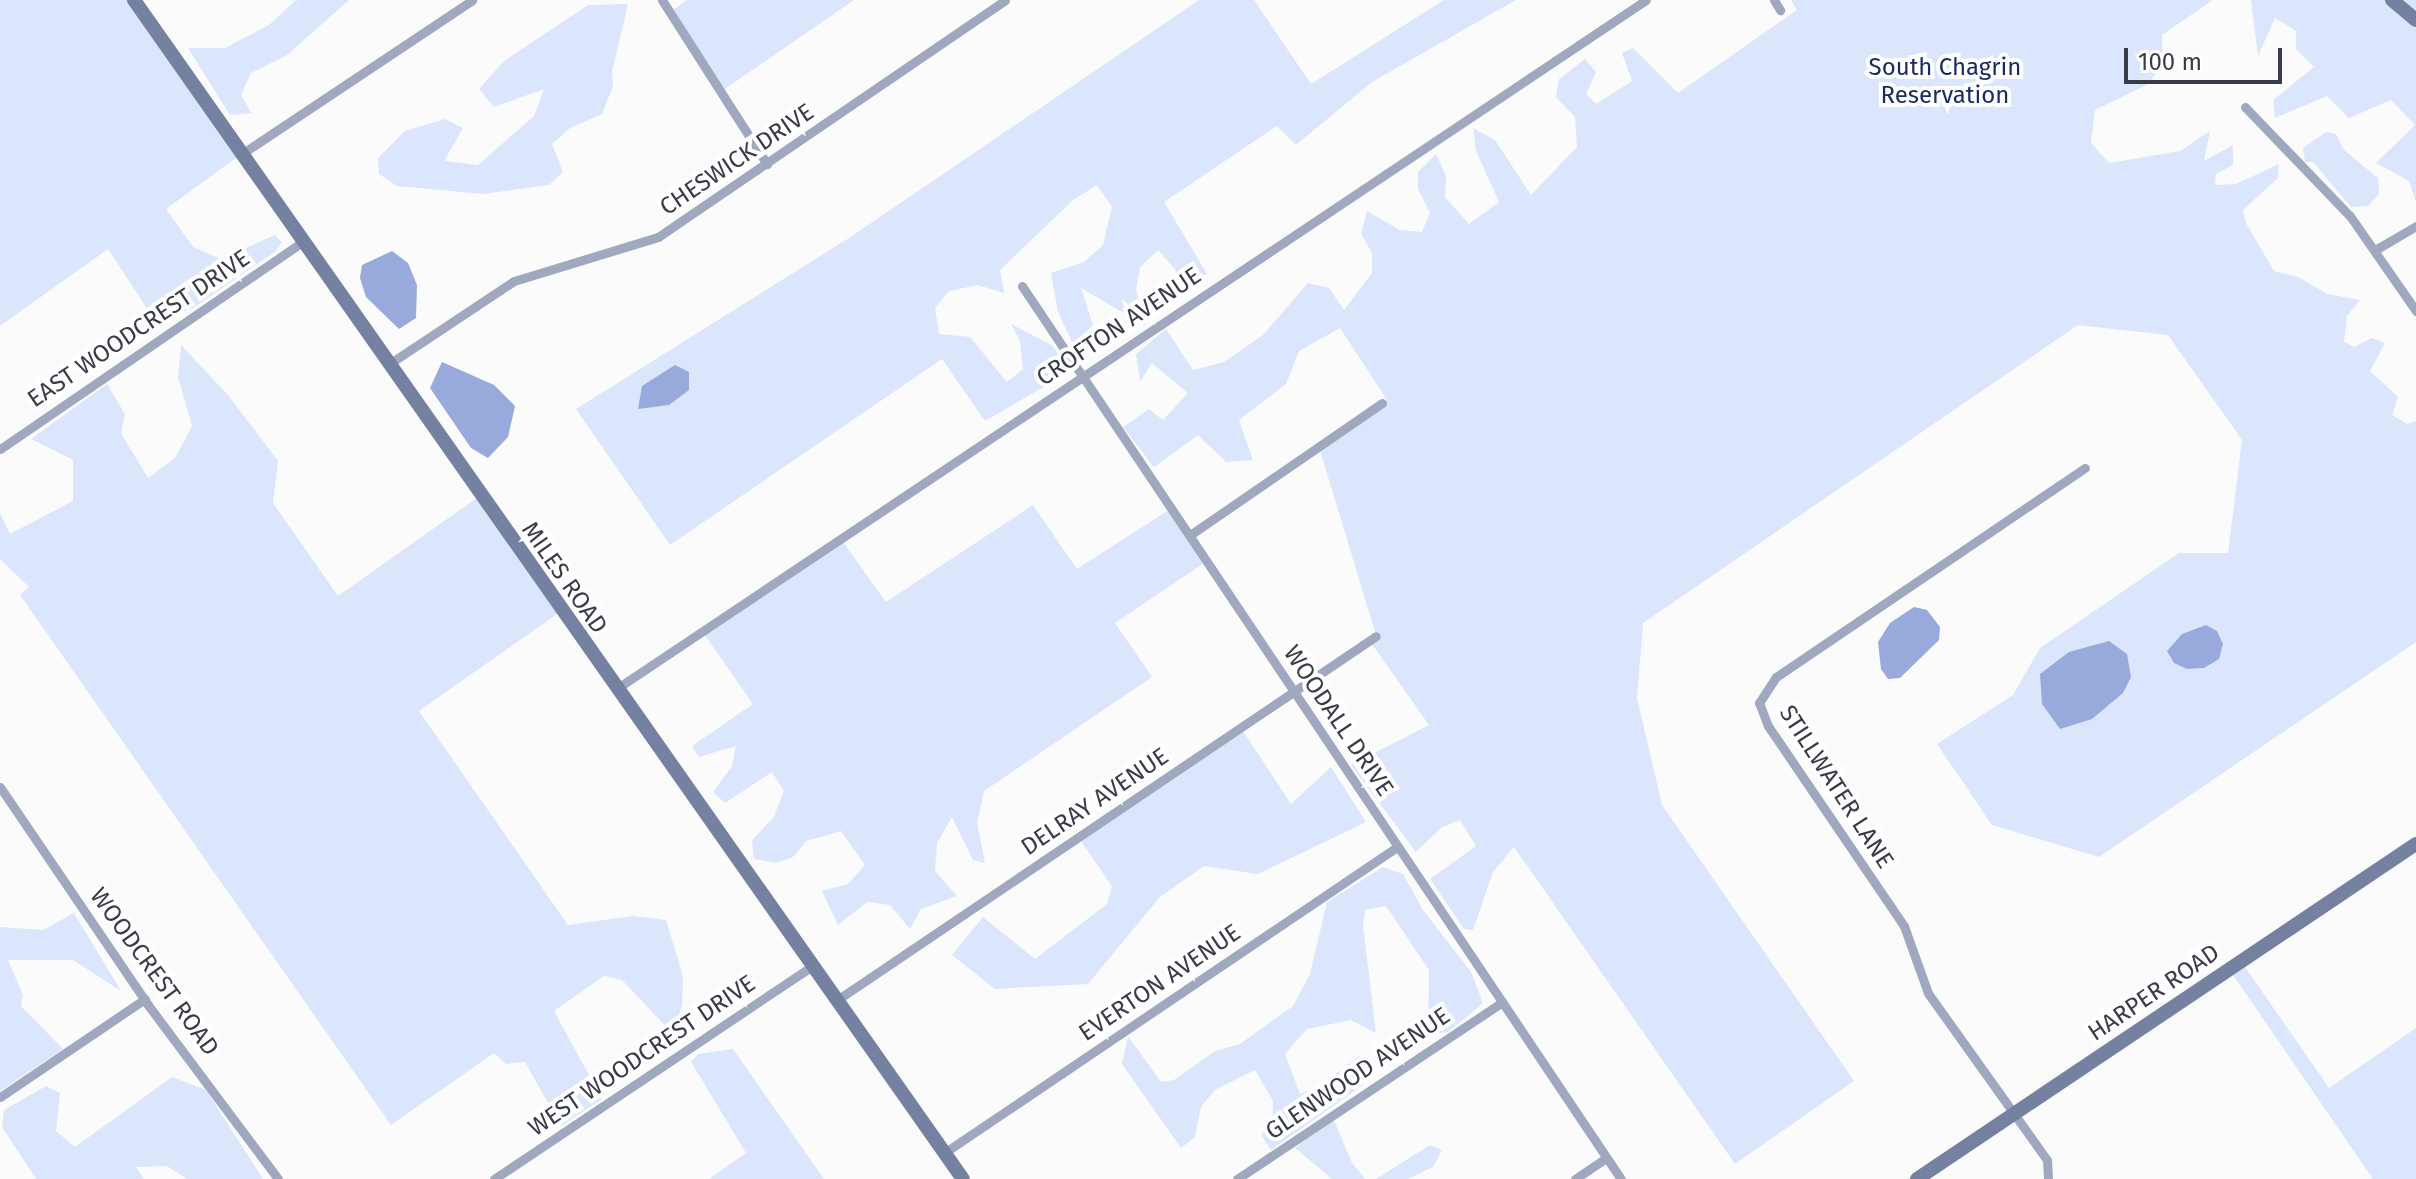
<!DOCTYPE html>
<html>
<head>
<meta charset="utf-8">
<style>
  body { margin:0 }
  #map { position:relative; width:2416px; height:1179px; overflow:hidden; background:#fbfbfb; font-family:"Fira Sans",sans-serif }
  div>[style] { position:absolute }
  .green>* { inset:0; background:#dbe5fc }
  .water>* { inset:0; background:#97aadb }
  .street>* { height:9px; margin:-4.5px; padding:0 4.5px; transform-origin:4.5px; border-radius:4.5px; background:#a0a8bf }
  .secondary>* { height:14px; margin:-7px; padding:0 7px; transform-origin:7px; border-radius:7px; background:#7481a0 }
  span { translate:-50% -50%; white-space:nowrap; text-align:center; line-height:1.15; -webkit-text-stroke:8px #fff; paint-order:stroke }
  .park-label { font-size:24px; color:#1a2a64 }
  .street-label { font-size:24px; color:#383c46 }
  .scale { position:absolute; left:2124px; top:48px; width:158px; height:36px; box-sizing:border-box; border:4px solid #383c46; border-top:0; padding-left:10px; font-size:24px; line-height:28px; white-space:nowrap; color:#383c46; -webkit-text-stroke:6px #fff; paint-order:stroke }
</style>
</head>
<body>
<div id="map">
  <div class="green">
    <i style="clip-path:polygon(0 0,134px 0,240px 155px,166px 209px,193px 247px,221px 259px,275px 235px,282px 242px,276px 251px,193px 308px,156px 322px,108px 249px,0 326px)"></i>
    <i style="clip-path:polygon(296px 0,349px 0,287px 55px,251px 73px,241px 95px,251px 113px,230px 115px,188px 48px,225px 48px,269px 25px)"></i>
    <i style="clip-path:polygon(687px 0,854px 0,719px 93px,670px 12px)"></i>
    <i style="clip-path:polygon(1199px 0,1254px 0,1311px 84px,1444px 0,1516px 0,1372px 82px,1296px 145px,1277px 126px,1164px 202px,1207px 274px,1179px 284px,1175px 269px,1158px 250px,1140px 267px,1136px 290px,1146px 326px,1081px 288px,1093px 325px,1073px 344px,1058px 312px,1051px 273px,1084px 262px,1103px 245px,1112px 207px,1097px 185px,1073px 200px,1000px 270px,1004px 293px,978px 285px,949px 291px,935px 308px,939px 334px,970px 337px,1007px 382px,1023px 369px,1020px 341px,1011px 324px,1053px 346px,1066px 367px,1063px 376px,985px 421px,942px 359px,670px 545px,576px 409px,849px 238px)"></i>
    <i style="clip-path:polygon(1791px 0,2213px 0,2162px 35px,2163px 60px,2150px 83px,2095px 110px,2091px 143px,2109px 163px,2180px 151px,2210px 131px,2204px 161px,2233px 145px,2233px 165px,2216px 174px,2215px 185px,2236px 184px,2279px 164px,2278px 178px,2243px 210px,2246px 223px,2274px 271px,2298px 277px,2327px 294px,2360px 300px,2347px 316px,2344px 342px,2354px 347px,2372px 338px,2385px 343px,2370px 371px,2398px 397px,2392px 415px,2407px 424px,2416px 421px,2416px 642px,2099px 857px,1992px 825px,1937px 744px,2013px 695px,2040px 648px,2179px 553px,2228px 553px,2242px 440px,2168px 335px,2078px 325px,1643px 623px,1637px 698px,1662px 805px,1854px 1081px,1735px 1164px,1514px 847px,1493px 872px,1473px 930px,1464px 929px,1430px 879px,1476px 846px,1460px 820px,1442px 827px,1416px 852px,1351px 765px,1429px 725px,1369px 640px,1376px 635px,1319px 447px,1387px 400px,1340px 328px,1299px 351px,1286px 384px,1239px 420px,1253px 460px,1226px 462px,1198px 435px,1154px 467px,1123px 427px,1149px 409px,1163px 420px,1188px 393px,1152px 363px,1140px 382px,1136px 354px,1166px 329px,1193px 370px,1224px 362px,1263px 335px,1308px 283px,1329px 288px,1344px 310px,1372px 273px,1372px 253px,1361px 234px,1367px 211px,1400px 230px,1422px 232px,1430px 213px,1418px 189px,1418px 172px,1436px 154px,1446px 176px,1445px 197px,1469px 224px,1499px 202px,1476px 151px,1473px 128px,1495px 140px,1531px 195px,1577px 147px,1575px 117px,1556px 97px,1559px 79px,1585px 59px,1596px 72px,1586px 94px,1596px 104px,1632px 81px,1622px 53px,1633px 48px,1678px 93px,1797px 10px)"></i>
    <i style="clip-path:polygon(2251px 0,2416px 0,2416px 202px,2409px 181px,2376px 163px,2415px 125px,2391px 100px,2349px 118px,2327px 96px,2275px 118px,2273px 100px,2314px 67px,2296px 49px,2296px 31px,2275px 18px,2258px 56px)"></i>
    <i style="clip-path:polygon(628px 4px,612px 72px,613px 86px,602px 114px,570px 128px,552px 144px,563px 172px,549px 185px,483px 194px,397px 186px,379px 174px,378px 158px,405px 131px,445px 119px,463px 128px,444px 161px,478px 165px,534px 116px,544px 89px,494px 107px,479px 89px,504px 61px,588px 5px)"></i>
    <i style="clip-path:polygon(2326px 132px,2336px 134px,2343px 149px,2378px 178px,2379px 194px,2368px 206px,2351px 207px,2313px 162px,2305px 162px,2303px 148px)"></i>
    <i style="clip-path:polygon(181px 345px,228px 395px,278px 461px,273px 503px,338px 596px,481px 495px,560px 612px,419px 711px,568px 925px,633px 916px,666px 920px,683px 976px,682px 1005px,673px 1034px,622px 980px,604px 976px,554px 1011px,602px 1099px,561px 1126px,525px 1062px,506px 1064px,494px 1053px,391px 1125px,20px 595px,29px 587px,0 559px,0 513px,10px 534px,73px 501px,73px 460px,31px 439px,107px 384px,125px 414px,121px 433px,148px 478px,175px 458px,192px 426px,178px 377px)"></i>
    <i style="clip-path:polygon(1033px 505px,1077px 569px,1172px 508px,1207px 561px,1115px 623px,1152px 677px,984px 791px,977px 823px,985px 863px,973px 860px,952px 817px,937px 843px,935px 871px,957px 896px,921px 909px,910px 929px,890px 905px,867px 902px,838px 925px,822px 891px,848px 884px,865px 865px,841px 831px,806px 841px,793px 857px,776px 863px,754px 859px,752px 840px,774px 817px,784px 791px,772px 772px,725px 803px,713px 792px,732px 766px,736px 746px,699px 757px,692px 746px,753px 704px,702px 631px,840px 538px,886px 602px)"></i>
    <i style="clip-path:polygon(1241px 728px,1291px 804px,1331px 767px,1366px 822px,1258px 874px,1204px 866px,1160px 897px,1088px 984px,995px 989px,952px 955px,983px 917px,1035px 959px,1107px 904px,1112px 886px,1078px 837px)"></i>
    <i style="clip-path:polygon(1383px 867px,1403px 874px,1423px 910px,1471px 972px,1483px 1003px,1448px 1032px,1428px 1034px,1429px 970px,1386px 906px,1365px 910px,1363px 926px,1376px 1033px,1351px 1020px,1307px 1029px,1285px 1054px,1300px 1094px,1319px 1087px,1359px 1056px,1363px 1085px,1271px 1150px,1261px 1135px,1272px 1122px,1273px 1101px,1255px 1070px,1215px 1090px,1201px 1107px,1195px 1137px,1181px 1148px,1122px 1064px,1128px 1036px,1161px 1082px,1174px 1080px,1215px 1051px,1240px 1044px,1293px 1006px,1310px 974px,1327px 902px)"></i>
    <i style="clip-path:polygon(74px 913px,121px 991px,73px 960px,8px 960px,23px 995px,21px 1006px,63px 1049px,0 1091px,0 927px,43px 930px)"></i>
    <i style="clip-path:polygon(2243px 964px,2329px 1088px,2416px 1028px,2416px 1179px,2373px 1179px,2231px 972px)"></i>
    <i style="clip-path:polygon(733px 1049px,824px 1179px,709px 1179px,746px 1153px,691px 1062px,698px 1054px)"></i>
    <i style="clip-path:polygon(172px 1077px,206px 1090px,263px 1179px,187px 1179px,167px 1166px,136px 1167px,144px 1179px,36px 1179px,2px 1127px,4px 1110px,46px 1086px,60px 1093px,56px 1131px,75px 1147px)"></i>
    <i style="clip-path:polygon(1333px 1118px,1352px 1163px,1365px 1179px,1332px 1179px,1295px 1148px)"></i>
    <i style="clip-path:polygon(1430px 1145px,1442px 1150px,1433px 1167px,1408px 1179px,1376px 1179px)"></i>
  </div>
  <div class="water">
    <i style="clip-path:polygon(392px 251px,408px 263px,417px 285px,416px 318px,399px 329px,366px 297px,360px 278px,362px 265px)"></i>
    <i style="clip-path:polygon(442px 362px,494px 385px,515px 406px,508px 437px,488px 458px,471px 448px,430px 388px)"></i>
    <i style="clip-path:polygon(675px 365px,689px 372px,689px 390px,669px 405px,638px 409px,642px 386px)"></i>
    <i style="clip-path:polygon(1914px 607px,1927px 610px,1940px 627px,1939px 640px,1900px 678px,1888px 679px,1881px 669px,1878px 642px,1890px 623px)"></i>
    <i style="clip-path:polygon(2206px 625px,2217px 631px,2223px 644px,2219px 659px,2204px 668px,2187px 669px,2174px 663px,2167px 651px,2182px 634px)"></i>
    <i style="clip-path:polygon(2109px 641px,2127px 654px,2131px 677px,2123px 693px,2092px 719px,2060px 729px,2042px 704px,2040px 674px,2069px 652px)"></i>
  </div>
  <div class="street">
    <i style="left:662px;top:0;width:195px;rotate:57.4deg"></i>
    <i style="left:1774px;top:0;width:12px;rotate:59deg"></i>
    <i style="left:2245px;top:107px;width:151px;rotate:46.1deg"></i>
    <i style="left:2350px;top:216px;width:116px;rotate:55.2deg"></i>
    <i style="left:240px;top:155px;width:279px;rotate:-33.7deg"></i>
    <i style="left:2375px;top:250px;width:48px;rotate:-30.3deg"></i>
    <i style="left:1022px;top:286px;width:1075px;rotate:56.15deg"></i>
    <i style="left:389px;top:364px;width:150px;rotate:-33.6deg"></i>
    <i style="left:514px;top:281px;width:151px;rotate:-17deg"></i>
    <i style="left:658px;top:237px;width:420px;rotate:-34.3deg"></i>
    <i style="left:0;top:449px;width:365px;rotate:-34.4deg"></i>
    <i style="left:1190px;top:535px;width:233px;rotate:-34.5deg"></i>
    <i style="left:616px;top:689px;width:1239px;rotate:-33.78deg"></i>
    <i style="left:0;top:787px;width:263px;rotate:55.8deg"></i>
    <i style="left:148px;top:1005px;width:217px;rotate:53.2deg"></i>
    <i style="left:837px;top:1000px;width:650px;rotate:-34.03deg"></i>
    <i style="left:0;top:1097px;width:175px;rotate:-34.1deg"></i>
    <i style="left:944px;top:1153px;width:547px;rotate:-34.04deg"></i>
    <i style="left:494px;top:1179px;width:383px;rotate:-33.8deg"></i>
    <i style="left:1237px;top:1179px;width:319px;rotate:-33.7deg"></i>
    <i style="left:1575px;top:1179px;width:37px;rotate:-34deg"></i>
    <i style="left:2048px;top:1179px;width:19px;rotate:-93deg"></i>
    <i style="left:2047px;top:1160px;width:205px;rotate:-125.5deg"></i>
    <i style="left:1928px;top:993px;width:71px;rotate:-109.7deg"></i>
    <i style="left:1904px;top:926px;width:242px;rotate:-124.2deg"></i>
    <i style="left:1768px;top:726px;width:25px;rotate:-111deg"></i>
    <i style="left:1759px;top:703px;width:31px;rotate:-57deg"></i>
    <i style="left:1776px;top:677px;width:373px;rotate:-34.1deg"></i>
  </div>
  <div class="secondary">
    <i style="left:134px;top:0;width:1441px;rotate:54.89deg"></i>
    <i style="left:2392px;top:0;width:31px;rotate:40deg"></i>
    <i style="left:1917px;top:1179px;width:601px;rotate:-33.88deg"></i>
  </div>
  <div class="park-label">
    <span style="left:1945px;top:82px">South Chagrin<br>Reservation</span>
  </div>
  <div class="street-label">
    <span style="left:737px;top:160px;rotate:-34deg">CHESWICK DRIVE</span>
    <span style="left:1119px;top:327px;rotate:-34deg">CROFTON AVENUE</span>
    <span style="left:139px;top:329px;rotate:-34deg">EAST WOODCREST DRIVE</span>
    <span style="left:564px;top:578px;rotate:55deg">MILES ROAD</span>
    <span style="left:1338px;top:721px;rotate:56deg">WOODALL DRIVE</span>
    <span style="left:1836px;top:787px;rotate:57deg">STILLWATER LANE</span>
    <span style="left:1095px;top:802px;rotate:-34deg">DELRAY AVENUE</span>
    <span style="left:154px;top:972px;rotate:54deg">WOODCREST ROAD</span>
    <span style="left:1160px;top:983px;rotate:-34deg">EVERTON AVENUE</span>
    <span style="left:2154px;top:993px;rotate:-34deg">HARPER ROAD</span>
    <span style="left:642px;top:1056px;rotate:-34deg">WEST WOODCREST DRIVE</span>
    <span style="left:1358px;top:1074px;rotate:-34deg">GLENWOOD AVENUE</span>
  </div>
  <div class="scale">100 m</div>
</div>
</body>
</html>
